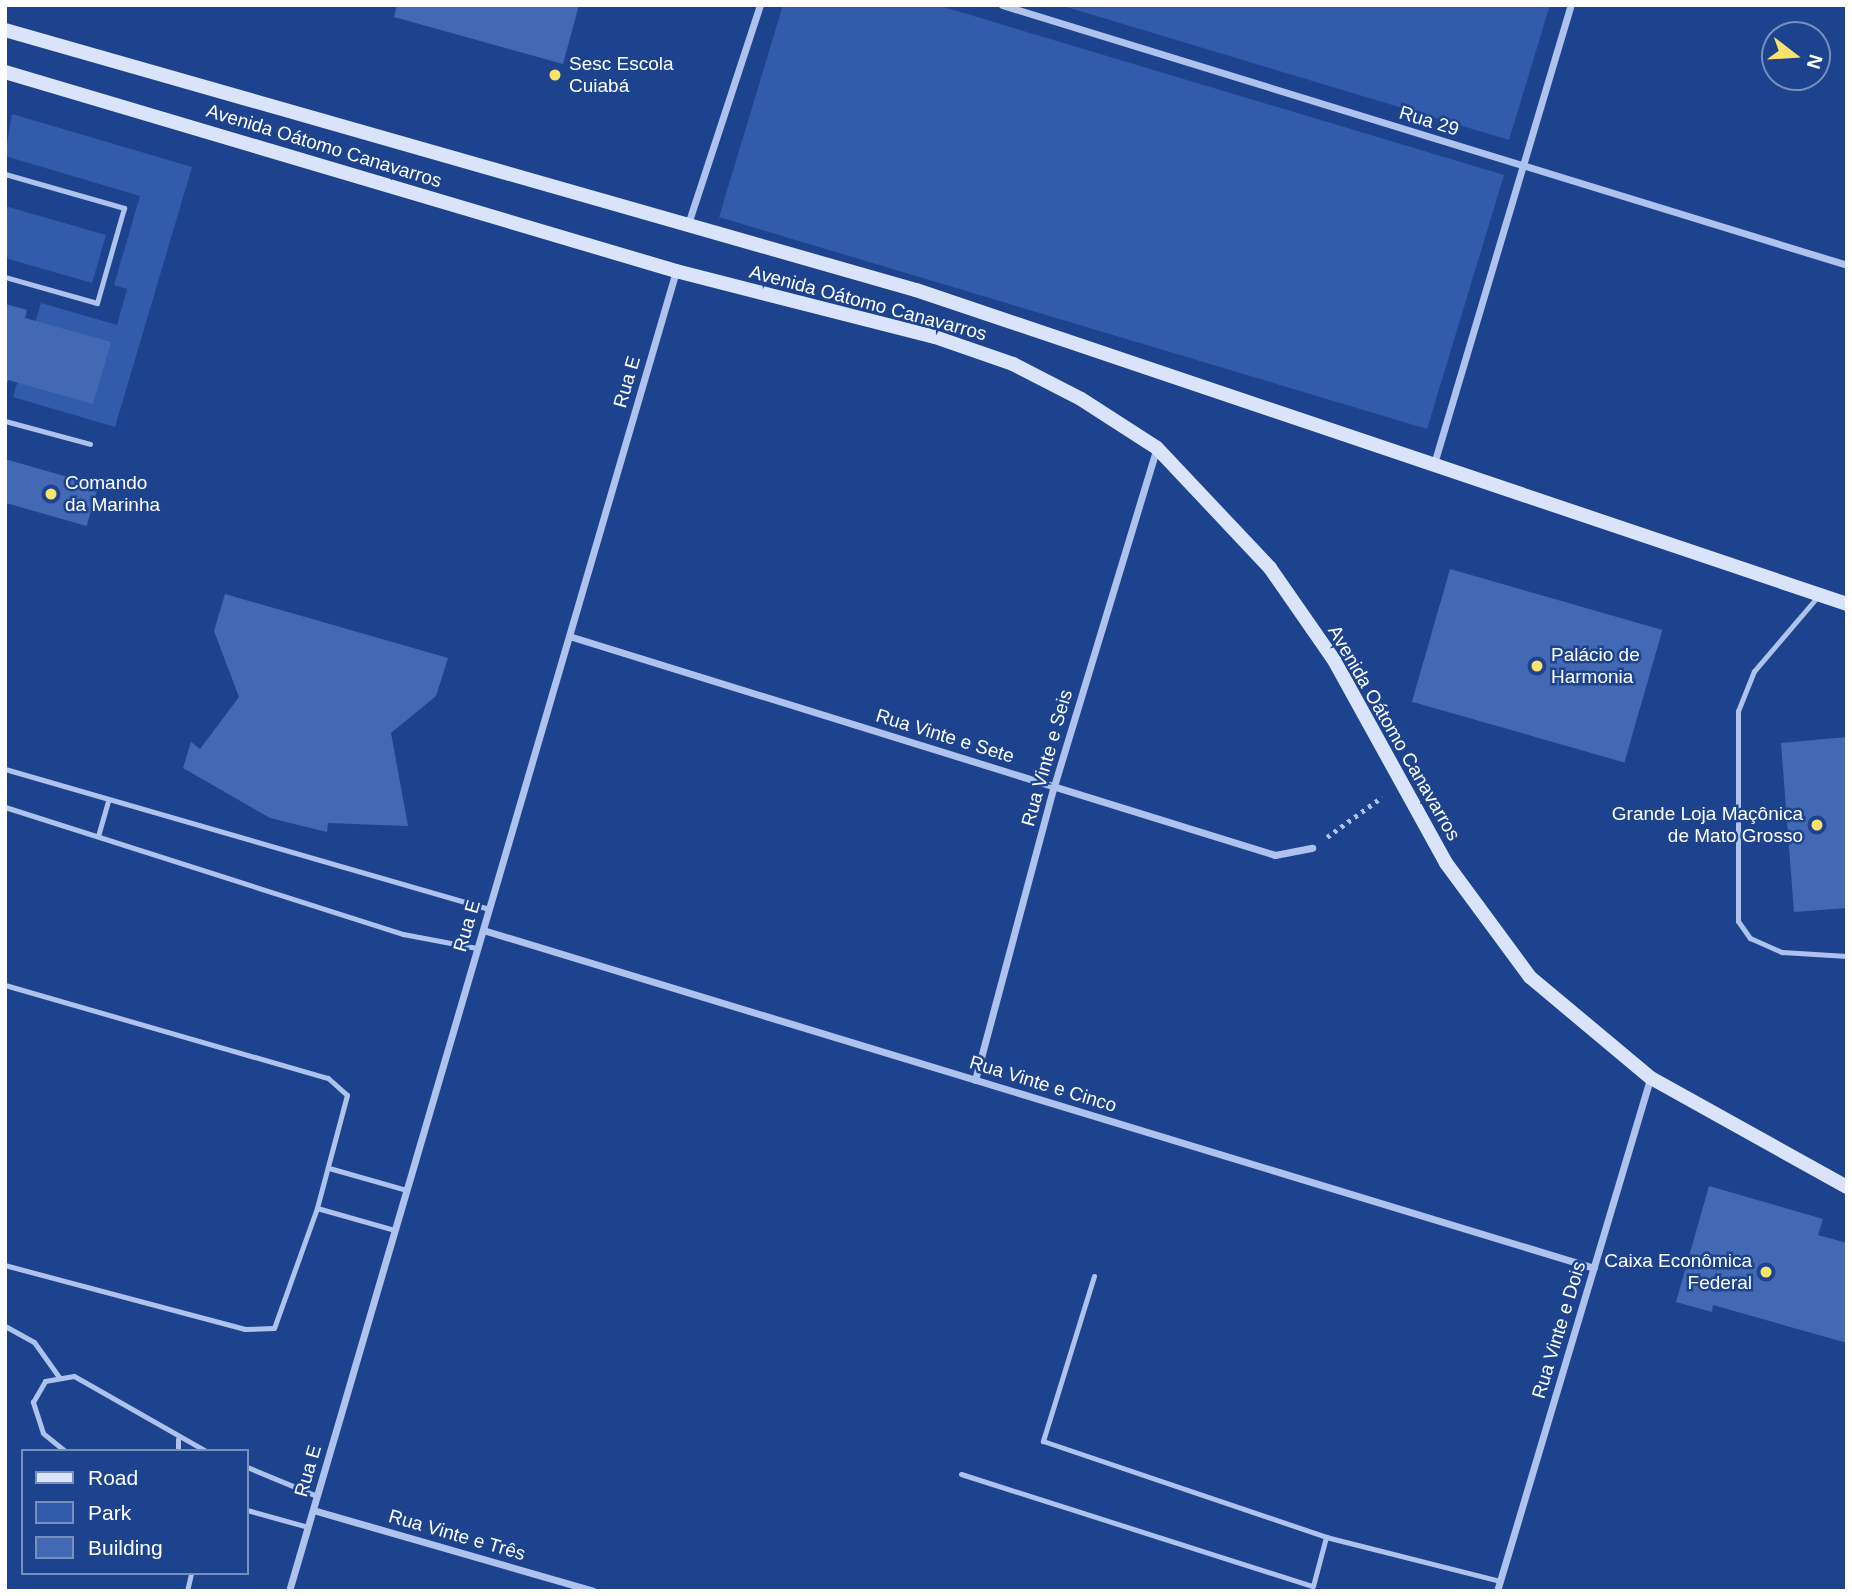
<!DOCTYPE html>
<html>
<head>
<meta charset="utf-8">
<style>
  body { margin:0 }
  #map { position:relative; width:1852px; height:1596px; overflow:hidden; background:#1e438e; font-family:Arial,sans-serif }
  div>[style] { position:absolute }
  .green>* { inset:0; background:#325bac; transform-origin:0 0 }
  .building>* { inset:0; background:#4369b4; transform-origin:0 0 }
  .path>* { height:4.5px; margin-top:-2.25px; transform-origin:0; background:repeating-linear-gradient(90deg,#adc3ed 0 3.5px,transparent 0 8.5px) }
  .lane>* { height:5px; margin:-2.5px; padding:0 2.5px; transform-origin:2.5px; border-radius:2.5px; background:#adc3ed }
  .street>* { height:7px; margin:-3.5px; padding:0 3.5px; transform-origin:3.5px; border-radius:3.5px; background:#adc3ed }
  .secondary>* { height:14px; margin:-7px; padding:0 7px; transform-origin:7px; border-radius:7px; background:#d9e3f9 }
  .dots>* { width:19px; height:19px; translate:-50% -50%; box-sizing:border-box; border:4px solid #1e438e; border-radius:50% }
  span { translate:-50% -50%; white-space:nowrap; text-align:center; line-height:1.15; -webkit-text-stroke:5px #1e438e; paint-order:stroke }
  .poi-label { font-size:19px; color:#fff }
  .left { translate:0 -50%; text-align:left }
  .right { translate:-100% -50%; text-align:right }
  .street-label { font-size:19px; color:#fff }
  .frame { position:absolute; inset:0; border:7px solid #fff; pointer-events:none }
  .legend { position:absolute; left:21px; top:1449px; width:228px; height:126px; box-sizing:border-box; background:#1e438e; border:2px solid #788ebb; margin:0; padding:9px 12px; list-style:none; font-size:21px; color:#fff }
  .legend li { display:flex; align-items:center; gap:14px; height:35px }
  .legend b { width:35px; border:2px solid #788ebb }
  .north { position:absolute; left:1761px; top:21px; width:70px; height:70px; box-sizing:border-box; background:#1e438e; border:2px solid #788ebb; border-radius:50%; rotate:107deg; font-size:19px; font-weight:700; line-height:28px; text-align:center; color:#fff }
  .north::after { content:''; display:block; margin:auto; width:24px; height:32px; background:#fbe26c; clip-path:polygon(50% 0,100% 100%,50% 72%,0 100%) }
</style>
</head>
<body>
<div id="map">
  <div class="green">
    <i style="clip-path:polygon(783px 5px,937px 5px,1504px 175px,1427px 429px,719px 217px)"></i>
    <i style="clip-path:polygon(1060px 5px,1550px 5px,1509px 140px)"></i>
    <i style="clip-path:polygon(12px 114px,192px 167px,115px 427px,13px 397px,41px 303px,117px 325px,127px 289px,114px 285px,140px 196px,5px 156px)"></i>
    <i style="left:5px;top:206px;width:105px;height:50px;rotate:16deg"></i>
  </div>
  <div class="building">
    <i style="clip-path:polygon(397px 5px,579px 5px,563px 64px,394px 17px)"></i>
    <i style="clip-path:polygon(5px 304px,27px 310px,25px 318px,111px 342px,93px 404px,8px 380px,5px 387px)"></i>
    <i style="left:5px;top:459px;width:97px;height:42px;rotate:16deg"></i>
    <i style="left:1450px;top:569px;width:221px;height:138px;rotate:16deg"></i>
    <i style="clip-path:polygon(225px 594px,448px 658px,436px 696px,391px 733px,408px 826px,328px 823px,327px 832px,270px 818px,183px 768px,191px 742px,200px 749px,239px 697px,214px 631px)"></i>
    <i style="clip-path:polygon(1847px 737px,1847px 908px,1794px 912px,1781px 743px)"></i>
    <i style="clip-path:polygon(1709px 1186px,1823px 1219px,1818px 1235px,1847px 1243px,1847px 1343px,1713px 1305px,1712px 1312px,1676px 1302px)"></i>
  </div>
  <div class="path">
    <i style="left:1327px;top:837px;width:68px;rotate:-36deg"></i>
  </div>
  <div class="lane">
    <i style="left:5px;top:174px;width:124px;rotate:15.9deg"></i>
    <i style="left:124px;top:208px;width:99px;rotate:105.9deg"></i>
    <i style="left:97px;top:303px;width:96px;rotate:-164.2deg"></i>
    <i style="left:5px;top:421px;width:88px;rotate:15.1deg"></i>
    <i style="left:1819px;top:595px;width:100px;rotate:130.5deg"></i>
    <i style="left:1754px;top:671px;width:43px;rotate:111.8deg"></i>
    <i style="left:1738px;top:711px;width:210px;rotate:90deg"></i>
    <i style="left:1738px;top:921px;width:21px;rotate:55deg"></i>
    <i style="left:1750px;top:938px;width:35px;rotate:24deg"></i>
    <i style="left:1782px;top:952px;width:65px;rotate:3.5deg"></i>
    <i style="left:5px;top:769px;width:504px;rotate:16.13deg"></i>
    <i style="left:5px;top:807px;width:418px;rotate:17.7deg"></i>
    <i style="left:403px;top:934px;width:75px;rotate:10.7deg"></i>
    <i style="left:98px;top:836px;width:36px;rotate:-74deg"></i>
    <i style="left:5px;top:985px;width:336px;rotate:16.1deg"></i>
    <i style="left:328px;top:1078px;width:25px;rotate:42deg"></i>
    <i style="left:347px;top:1095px;width:117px;rotate:104.9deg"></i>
    <i style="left:317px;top:1208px;width:127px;rotate:109.7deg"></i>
    <i style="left:274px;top:1328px;width:29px;rotate:178deg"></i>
    <i style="left:245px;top:1329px;width:248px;rotate:-165.1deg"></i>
    <i style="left:329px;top:1168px;width:80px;rotate:15.9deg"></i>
    <i style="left:317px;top:1208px;width:81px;rotate:15.8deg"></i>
    <i style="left:1094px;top:1276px;width:173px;rotate:107.2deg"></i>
    <i style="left:1043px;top:1441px;width:299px;rotate:18.7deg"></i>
    <i style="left:5px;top:1326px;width:33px;rotate:29deg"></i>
    <i style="left:34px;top:1342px;width:43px;rotate:54.5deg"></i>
    <i style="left:178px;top:1439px;width:12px;rotate:90deg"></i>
    <i style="left:65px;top:1451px;width:28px;rotate:-141deg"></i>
    <i style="left:43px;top:1433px;width:33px;rotate:-108deg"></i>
    <i style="left:33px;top:1402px;width:24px;rotate:-60deg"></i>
    <i style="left:45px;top:1381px;width:29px;rotate:-10deg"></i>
    <i style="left:74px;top:1376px;width:152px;rotate:29.6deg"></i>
    <i style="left:247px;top:1467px;width:76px;rotate:22.5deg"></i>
    <i style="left:961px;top:1474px;width:369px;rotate:17.7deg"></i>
    <i style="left:1313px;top:1586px;width:51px;rotate:-75.1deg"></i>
    <i style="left:1326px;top:1537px;width:179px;rotate:14.2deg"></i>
    <i style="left:247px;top:1510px;width:63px;rotate:15.6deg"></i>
    <i style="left:187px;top:1591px;width:18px;rotate:-77deg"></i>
  </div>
  <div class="street">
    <i style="left:1002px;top:5px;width:884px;rotate:17.1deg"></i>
    <i style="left:687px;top:227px;width:234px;rotate:-71.8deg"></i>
    <i style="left:1433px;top:467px;width:482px;rotate:-73.4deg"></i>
    <i style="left:569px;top:636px;width:739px;rotate:17.23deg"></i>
    <i style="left:1275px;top:855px;width:38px;rotate:-11deg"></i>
    <i style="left:483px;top:930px;width:1161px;rotate:16.92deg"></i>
    <i style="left:975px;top:1080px;width:304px;rotate:-75deg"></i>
    <i style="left:1054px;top:786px;width:353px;rotate:-73.1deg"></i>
    <i style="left:313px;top:1510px;width:291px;rotate:16.1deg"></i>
    <i style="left:289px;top:1591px;width:1376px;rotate:-73.66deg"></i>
    <i style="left:1497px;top:1591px;width:534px;rotate:-73.36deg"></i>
  </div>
  <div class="secondary">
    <i style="left:5px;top:30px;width:947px;rotate:15.93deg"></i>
    <i style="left:916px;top:290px;width:983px;rotate:18.64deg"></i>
    <i style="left:5px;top:72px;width:700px;rotate:16.52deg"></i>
    <i style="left:676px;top:271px;width:267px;rotate:14.3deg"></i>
    <i style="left:935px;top:337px;width:83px;rotate:19.1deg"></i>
    <i style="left:1013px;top:364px;width:76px;rotate:27.2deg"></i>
    <i style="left:1081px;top:399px;width:90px;rotate:32.8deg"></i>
    <i style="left:1157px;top:448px;width:165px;rotate:46.7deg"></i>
    <i style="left:1270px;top:568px;width:112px;rotate:55.2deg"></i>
    <i style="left:1334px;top:660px;width:232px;rotate:61.1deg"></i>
    <i style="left:1446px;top:863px;width:142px;rotate:53.6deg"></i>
    <i style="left:1530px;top:977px;width:158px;rotate:39.9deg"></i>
    <i style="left:1651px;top:1078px;width:224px;rotate:29.1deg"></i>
  </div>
  <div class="dots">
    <i style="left:555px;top:75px;background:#fbe26c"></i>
    <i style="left:51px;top:494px;background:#fbe26c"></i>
    <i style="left:1537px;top:666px;background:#fbe26c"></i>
    <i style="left:1817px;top:825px;background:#fbe26c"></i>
    <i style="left:1766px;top:1272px;background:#fbe26c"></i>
  </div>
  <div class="poi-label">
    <span class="left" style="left:569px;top:75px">Sesc Escola<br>Cuiabá</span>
    <span class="left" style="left:65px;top:494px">Comando<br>da Marinha</span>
    <span class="left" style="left:1551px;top:666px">Palácio de<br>Harmonia</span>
    <span class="right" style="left:1803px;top:825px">Grande Loja Maçônica<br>de Mato Grosso</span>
    <span class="right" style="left:1752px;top:1272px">Caixa Econômica<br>Federal</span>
  </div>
  <div class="street-label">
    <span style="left:1429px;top:121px;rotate:17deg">Rua 29</span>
    <span style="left:324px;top:146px;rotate:17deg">Avenida Oátomo Canavarros</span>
    <span style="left:868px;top:303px;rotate:15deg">Avenida Oátomo Canavarros</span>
    <span style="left:627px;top:382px;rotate:-74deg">Rua E</span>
    <span style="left:1394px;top:733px;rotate:60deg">Avenida Oátomo Canavarros</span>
    <span style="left:945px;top:736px;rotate:17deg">Rua Vinte e Sete</span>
    <span style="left:1047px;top:758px;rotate:-74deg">Rua Vinte e Seis</span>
    <span style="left:467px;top:926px;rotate:-74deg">Rua E</span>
    <span style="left:1043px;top:1084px;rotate:17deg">Rua Vinte e Cinco</span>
    <span style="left:1559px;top:1330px;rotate:-73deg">Rua Vinte e Dois</span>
    <span style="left:308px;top:1471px;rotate:-74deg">Rua E</span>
    <span style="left:457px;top:1535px;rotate:16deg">Rua Vinte e Três</span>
  </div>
  <div class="frame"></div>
  <ul class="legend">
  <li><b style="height:9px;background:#d9e3f9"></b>Road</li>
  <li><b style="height:19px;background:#325bac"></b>Park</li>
  <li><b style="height:19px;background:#4369b4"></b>Building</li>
  </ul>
  <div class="north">N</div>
</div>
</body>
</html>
